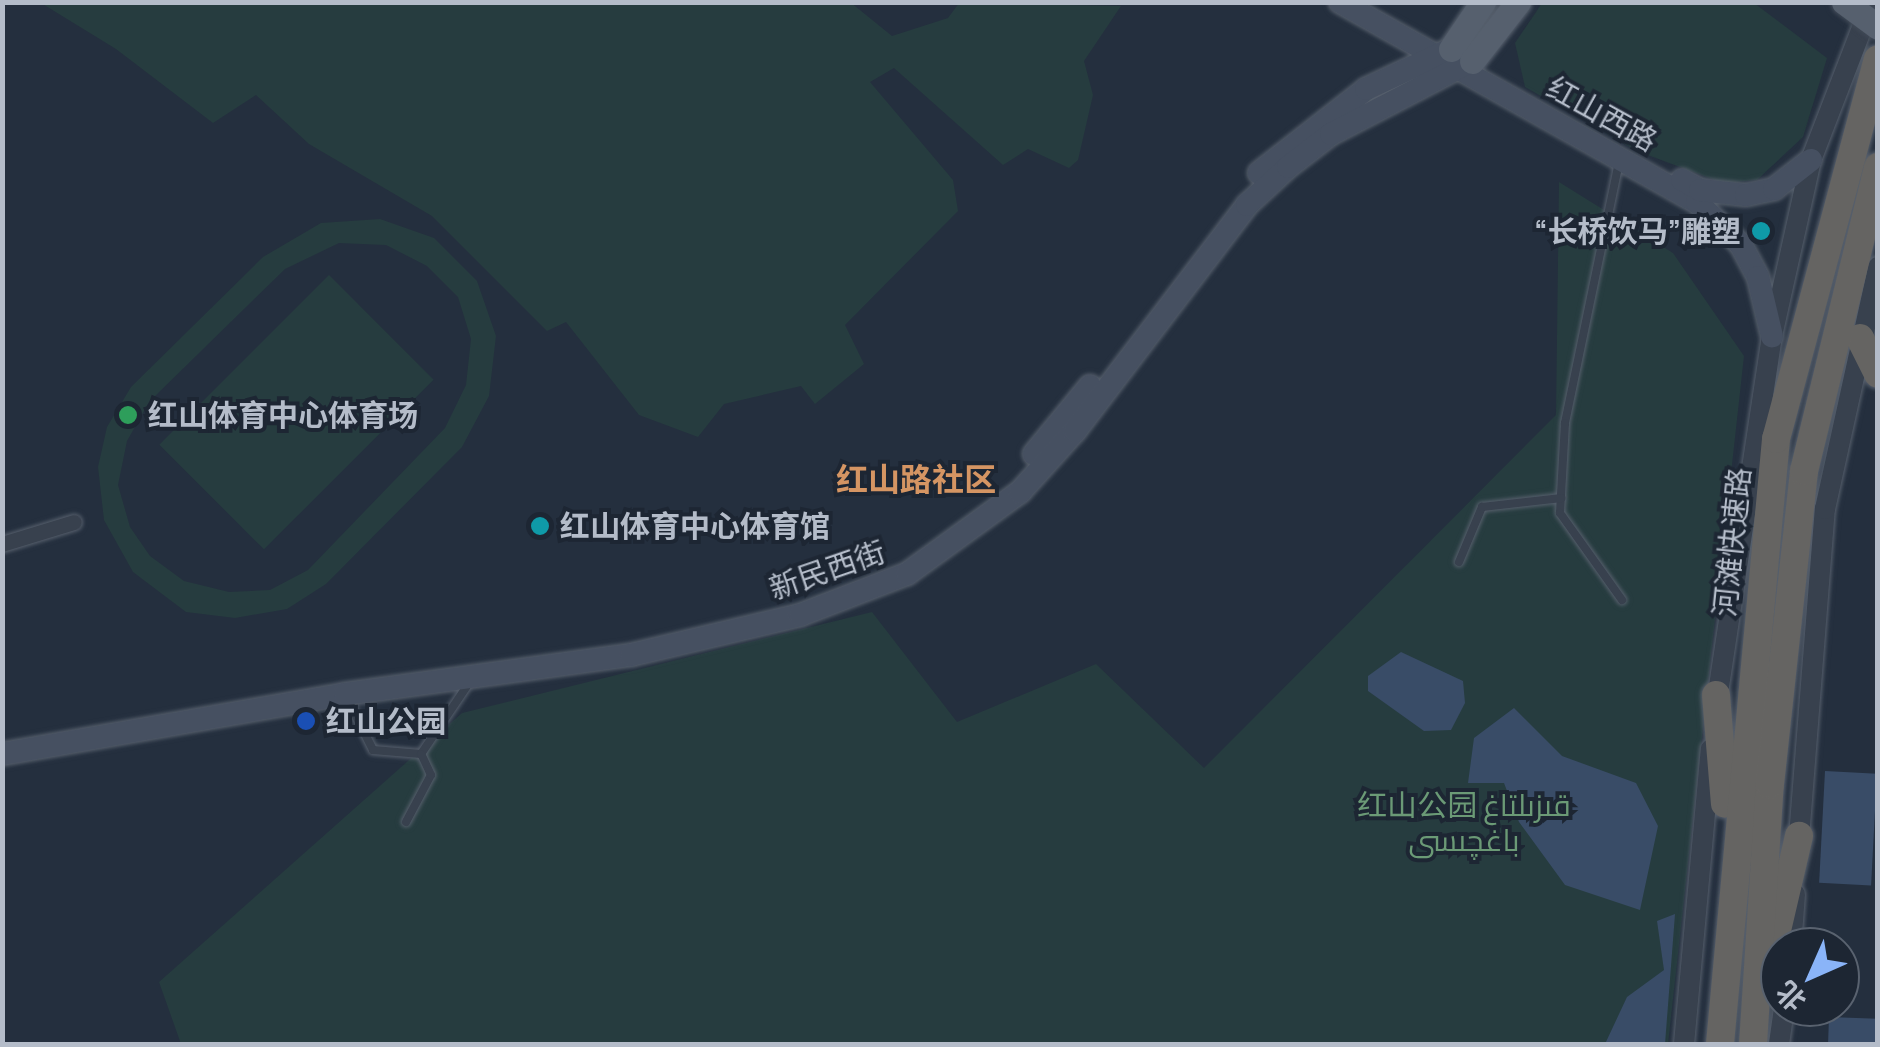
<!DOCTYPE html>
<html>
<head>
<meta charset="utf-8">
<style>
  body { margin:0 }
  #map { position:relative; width:1880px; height:1047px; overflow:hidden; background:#242f3e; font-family:Manrope,Cairo,"Noto Sans SC",sans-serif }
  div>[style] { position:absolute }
  .green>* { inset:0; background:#263c3f; transform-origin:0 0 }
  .water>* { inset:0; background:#394c67; transform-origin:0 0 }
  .roads { filter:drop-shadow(0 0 2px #565f6c) drop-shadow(0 0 2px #565f6c) }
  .service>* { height:8px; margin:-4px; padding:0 4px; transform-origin:4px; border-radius:4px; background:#38414e }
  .minor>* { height:15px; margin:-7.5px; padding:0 7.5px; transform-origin:7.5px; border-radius:7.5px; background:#38414e }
  .tertiary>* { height:20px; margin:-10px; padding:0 10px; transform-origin:10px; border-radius:10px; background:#38414e }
  .secondary>* { height:22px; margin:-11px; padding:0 11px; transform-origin:11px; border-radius:11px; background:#465061 }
  .primary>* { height:25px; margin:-12.5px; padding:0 12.5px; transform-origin:12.5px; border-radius:12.5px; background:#56606e }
  .trunk>* { height:28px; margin:-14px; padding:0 14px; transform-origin:14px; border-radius:14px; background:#656462 }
  .bridges { filter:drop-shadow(0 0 2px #414a57) drop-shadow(0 0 2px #414a57) }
  .primary-bridge>* { height:25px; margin:-12.5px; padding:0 12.5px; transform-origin:12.5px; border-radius:12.5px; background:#56606e }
  .dots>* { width:28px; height:28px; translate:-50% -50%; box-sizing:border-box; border:5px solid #1d2633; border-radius:50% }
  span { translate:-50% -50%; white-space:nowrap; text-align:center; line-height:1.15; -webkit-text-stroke:8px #1d2633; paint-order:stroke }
  .street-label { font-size:30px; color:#b4bcc9 }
  .poi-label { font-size:30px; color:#b4bcc9; font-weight:700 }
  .right { translate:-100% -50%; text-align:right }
  .left { translate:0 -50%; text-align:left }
  .park-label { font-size:30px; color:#6b9a76 }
  .neighbourhood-label { font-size:32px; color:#d59563; font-weight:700 }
  .frame { position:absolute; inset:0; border:5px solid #b4bcc9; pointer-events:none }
  .north { position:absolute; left:1760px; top:927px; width:100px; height:100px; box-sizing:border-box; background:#1d2633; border:2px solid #59626f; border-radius:50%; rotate:225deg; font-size:28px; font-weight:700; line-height:40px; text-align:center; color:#b4bcc9 }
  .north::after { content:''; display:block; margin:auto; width:35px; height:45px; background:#8ab4f8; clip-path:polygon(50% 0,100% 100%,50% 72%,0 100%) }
</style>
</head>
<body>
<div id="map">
  <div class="green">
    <i style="clip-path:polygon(850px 2px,892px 36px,948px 18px,959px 3px,1121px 6px,1084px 61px,1093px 95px,1078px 160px,1069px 168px,1028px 149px,1003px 165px,894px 68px,870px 82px,953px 180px,958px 211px,845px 325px,864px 364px,815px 404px,801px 386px,724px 404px,698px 437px,639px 415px,566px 322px,547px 331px,432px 216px,309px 144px,256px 95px,213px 123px,116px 49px,41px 3px)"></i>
    <i style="clip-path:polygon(1542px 3px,1754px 3px,1827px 58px,1803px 137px,1757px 180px,1723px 183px,1637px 151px,1525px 87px,1515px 43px)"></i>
    <i style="clip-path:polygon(1559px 182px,1673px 253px,1744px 356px,1668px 1044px,181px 1044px,159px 982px,462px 713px,872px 612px,957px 722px,1096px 664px,1204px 768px,1556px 415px)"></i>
    <i style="clip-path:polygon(evenodd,380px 219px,434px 238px,477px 281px,496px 336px,489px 396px,462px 447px,326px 584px,287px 609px,235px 618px,186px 612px,133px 572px,104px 520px,98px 467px,107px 427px,131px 387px,263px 257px,321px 223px,380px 219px,339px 243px,386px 245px,427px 266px,458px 297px,471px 339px,466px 385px,445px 428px,308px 570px,270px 590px,229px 592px,184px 581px,150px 556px,130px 527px,118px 485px,127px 441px,149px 402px,285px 269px,339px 243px)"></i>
    <i style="left:329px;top:275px;width:148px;height:240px;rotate:45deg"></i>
  </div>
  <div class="water">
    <i style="clip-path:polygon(1401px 652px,1463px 681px,1465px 703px,1451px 730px,1424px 731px,1368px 691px,1368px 676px)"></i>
    <i style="clip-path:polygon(1514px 708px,1562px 756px,1636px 783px,1658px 826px,1640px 910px,1565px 885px,1519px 822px,1504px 783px,1468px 783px,1474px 738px)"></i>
    <i style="left:1825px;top:771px;width:52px;height:112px;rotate:3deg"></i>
    <i style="clip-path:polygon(1675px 914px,1665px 1044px,1605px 1044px,1627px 997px,1664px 970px,1657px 921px)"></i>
    <i style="left:1829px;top:1017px;width:48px;height:27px;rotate:2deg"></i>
  </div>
  <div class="roads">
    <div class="service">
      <i style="left:1619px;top:162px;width:267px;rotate:101.7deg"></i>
      <i style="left:1565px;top:423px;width:90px;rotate:93.2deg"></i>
      <i style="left:1560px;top:513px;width:107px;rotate:54.5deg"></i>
      <i style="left:1459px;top:562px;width:60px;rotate:-67.3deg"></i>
      <i style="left:1482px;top:507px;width:80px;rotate:-6.5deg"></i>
      <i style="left:347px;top:698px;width:58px;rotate:63.4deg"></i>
      <i style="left:373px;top:750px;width:48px;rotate:4.8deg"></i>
      <i style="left:421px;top:754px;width:86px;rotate:-55.9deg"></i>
      <i style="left:406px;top:822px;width:53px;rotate:-62deg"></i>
      <i style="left:431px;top:775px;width:23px;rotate:-115deg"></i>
    </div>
    <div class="minor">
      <i style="left:2px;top:544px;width:75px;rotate:-17deg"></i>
    </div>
    <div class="tertiary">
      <i style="left:1716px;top:706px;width:374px;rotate:-81.4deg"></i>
      <i style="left:1772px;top:336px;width:180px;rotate:-77.5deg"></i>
      <i style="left:1811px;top:160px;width:169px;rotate:-68.9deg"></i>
      <i style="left:1798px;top:850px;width:342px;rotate:-85.5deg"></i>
      <i style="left:1825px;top:509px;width:248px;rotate:-77.6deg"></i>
      <i style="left:1791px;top:947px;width:53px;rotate:-85.7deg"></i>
      <i style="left:1684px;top:1044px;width:296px;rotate:-84.8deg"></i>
      <i style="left:1779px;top:1044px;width:37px;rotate:-82deg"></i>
    </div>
    <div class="secondary">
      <i style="left:1340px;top:2px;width:409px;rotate:29.3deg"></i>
      <i style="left:1697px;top:202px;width:62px;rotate:44.3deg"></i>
      <i style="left:1741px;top:245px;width:36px;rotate:62deg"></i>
      <i style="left:1758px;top:277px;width:61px;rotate:76.7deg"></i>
      <i style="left:1259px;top:173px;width:136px;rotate:-38.1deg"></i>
      <i style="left:1366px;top:89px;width:94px;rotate:-25.2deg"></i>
      <i style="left:1682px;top:180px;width:21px;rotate:29deg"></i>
      <i style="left:1700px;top:190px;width:46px;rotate:6.2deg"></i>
      <i style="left:1746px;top:195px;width:29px;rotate:-12deg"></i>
      <i style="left:1774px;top:189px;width:47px;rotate:-38.1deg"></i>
      <i style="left:1034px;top:454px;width:88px;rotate:-50.5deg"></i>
      <i style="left:2px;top:754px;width:348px;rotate:-9.9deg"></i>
      <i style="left:345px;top:694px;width:289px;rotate:-7.8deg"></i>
      <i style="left:631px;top:655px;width:174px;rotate:-13.3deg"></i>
      <i style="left:800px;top:615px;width:115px;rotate:-21deg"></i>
      <i style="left:907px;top:574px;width:140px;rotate:-36deg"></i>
      <i style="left:1020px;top:492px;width:82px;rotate:-48deg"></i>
      <i style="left:1075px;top:431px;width:284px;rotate:-52.7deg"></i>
      <i style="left:1247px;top:205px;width:56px;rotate:-42.8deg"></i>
      <i style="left:1288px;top:167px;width:54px;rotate:-37.5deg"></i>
      <i style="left:1331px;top:134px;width:159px;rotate:-27.4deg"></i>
    </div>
    <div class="primary">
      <i style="left:1451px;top:49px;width:57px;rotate:-55.8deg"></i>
      <i style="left:1472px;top:61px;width:75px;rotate:-52.1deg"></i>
    </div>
    <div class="trunk">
      <i style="left:1860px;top:338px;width:40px;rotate:63.4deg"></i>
      <i style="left:1716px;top:695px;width:109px;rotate:85.3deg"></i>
      <i style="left:1775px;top:939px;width:106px;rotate:-76.9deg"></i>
      <i style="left:1720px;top:1044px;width:608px;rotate:-84.71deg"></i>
      <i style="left:1776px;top:439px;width:393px;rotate:-75deg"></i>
      <i style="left:1753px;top:1044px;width:261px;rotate:-86.3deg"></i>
      <i style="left:1770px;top:784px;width:315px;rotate:-83.8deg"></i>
      <i style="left:1804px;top:471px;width:313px;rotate:-76.3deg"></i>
    </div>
  </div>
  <div class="bridges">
    <div class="primary-bridge">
      <i style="left:1844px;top:2px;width:42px;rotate:36.3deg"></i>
    </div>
  </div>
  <div class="dots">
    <i style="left:1761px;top:231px;background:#0f9aa8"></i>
    <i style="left:128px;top:415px;background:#2e9e5b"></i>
    <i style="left:540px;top:526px;background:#0f9aa8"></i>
    <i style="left:306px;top:721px;background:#1a4fb4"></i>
  </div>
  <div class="street-label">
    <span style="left:1602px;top:114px;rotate:29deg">红山西路</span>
    <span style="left:1732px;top:542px;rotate:-84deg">河滩快速路</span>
    <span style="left:827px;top:570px;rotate:-19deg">新民西街</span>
  </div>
  <div class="poi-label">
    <span class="right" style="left:1741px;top:231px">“长桥饮马”雕塑</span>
    <span class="left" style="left:148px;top:415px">红山体育中心体育场</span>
    <span class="left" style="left:560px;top:526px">红山体育中心体育馆</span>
    <span class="left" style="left:326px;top:721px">红山公园</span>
  </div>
  <div class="park-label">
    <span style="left:1464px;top:822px">红山公园 قىزىلتاغ<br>باغچىسى</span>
  </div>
  <div class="neighbourhood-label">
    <span style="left:916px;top:479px">红山路社区</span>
  </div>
  <div class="frame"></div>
  <div class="north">北</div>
</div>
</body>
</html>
